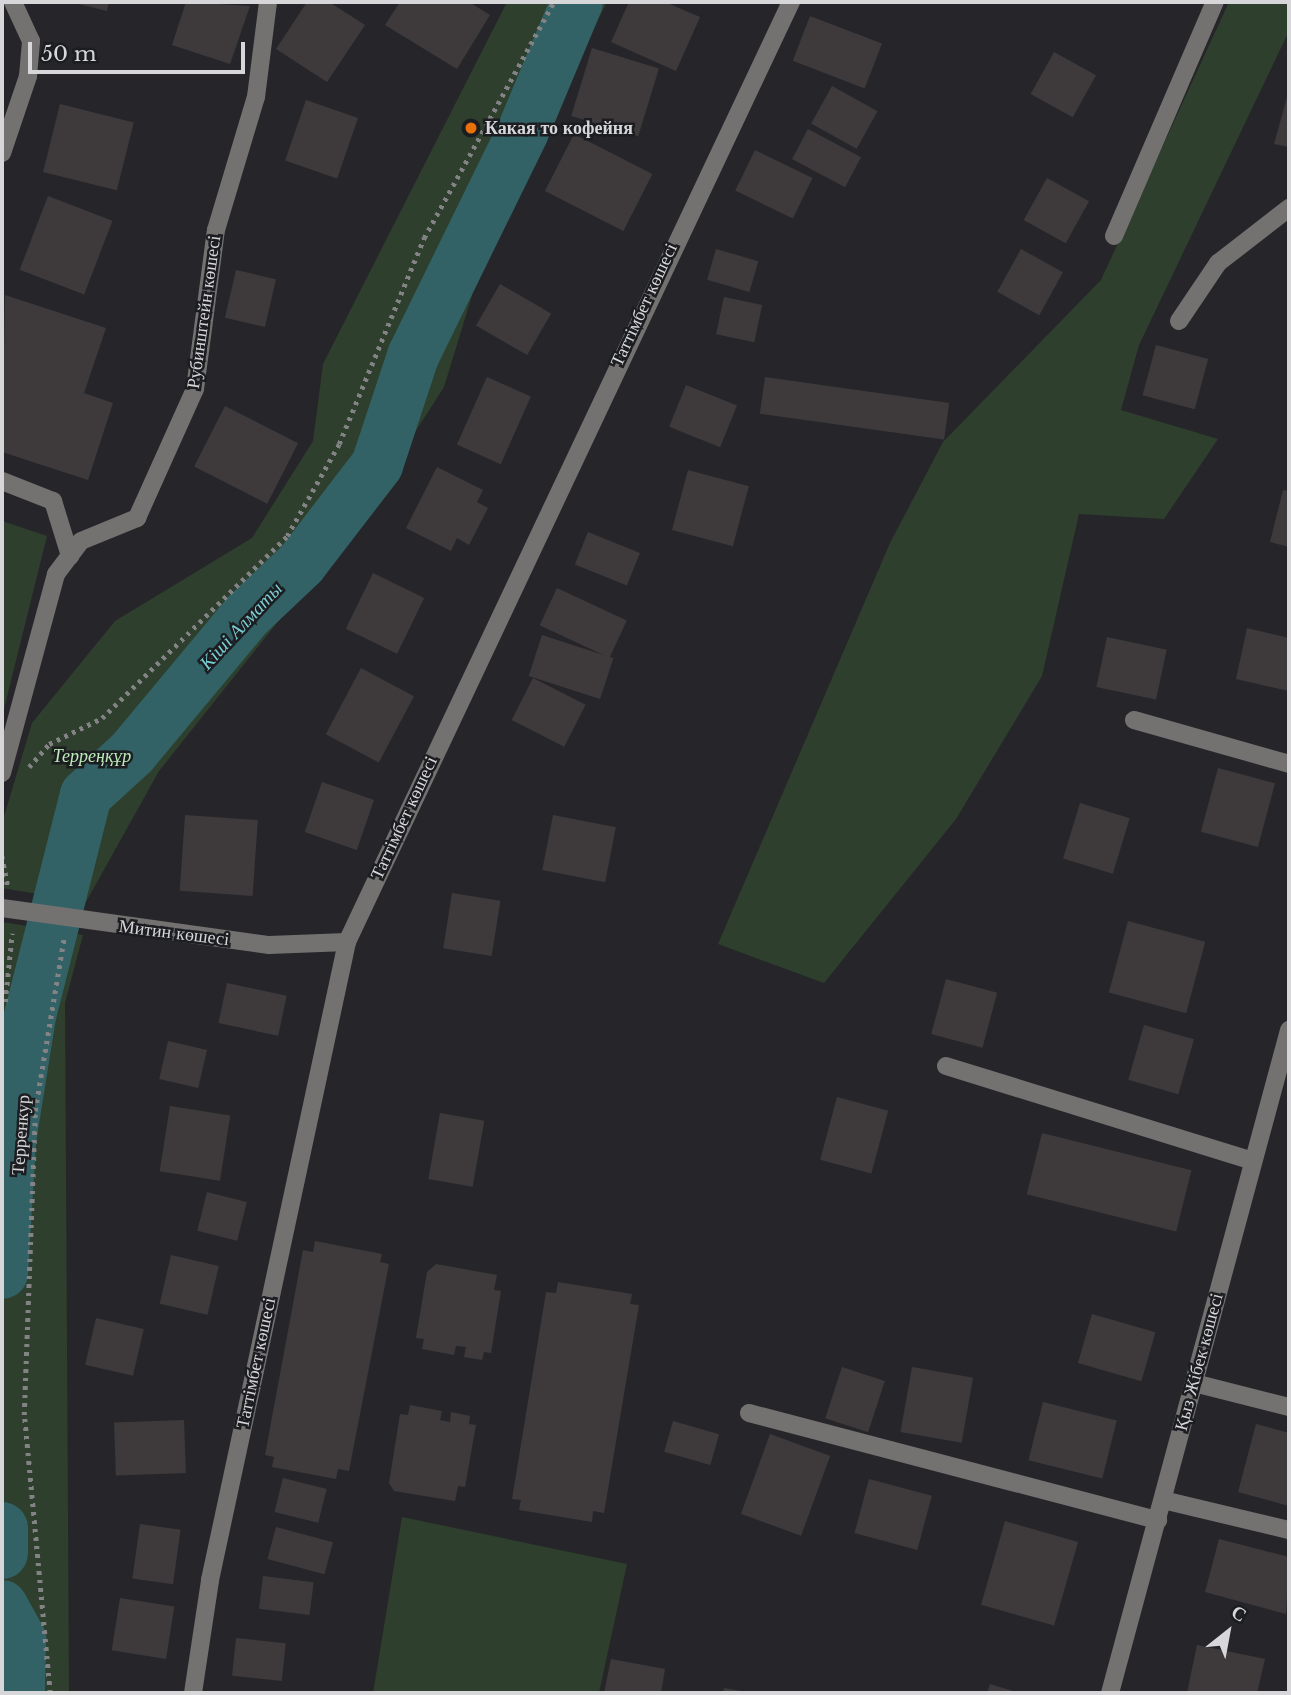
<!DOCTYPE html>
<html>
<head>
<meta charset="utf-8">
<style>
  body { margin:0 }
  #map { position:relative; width:1291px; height:1695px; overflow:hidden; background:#26262a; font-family:"Libre Baskerville",serif }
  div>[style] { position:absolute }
  .green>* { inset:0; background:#2e3f2d }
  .river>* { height:52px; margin:-26px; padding:0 26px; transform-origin:26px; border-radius:26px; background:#326265 }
  .building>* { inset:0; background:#3e3a3c; transform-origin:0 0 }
  .path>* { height:4.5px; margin-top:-2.25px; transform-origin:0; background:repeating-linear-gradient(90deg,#838386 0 3.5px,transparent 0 8.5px) }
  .minor>* { height:18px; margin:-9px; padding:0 9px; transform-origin:9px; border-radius:9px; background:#747171 }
  .dots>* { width:19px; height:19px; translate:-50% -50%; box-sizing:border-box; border:4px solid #1c1d20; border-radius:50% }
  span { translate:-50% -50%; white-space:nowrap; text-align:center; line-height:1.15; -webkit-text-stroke:5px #1c1d20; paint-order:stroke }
  .poi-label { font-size:18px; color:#d7d7da; font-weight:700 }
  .left { translate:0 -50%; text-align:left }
  .street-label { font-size:18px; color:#d7d7da }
  .park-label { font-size:18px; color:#bceab9; font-style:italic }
  .water-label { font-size:19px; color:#7acfd5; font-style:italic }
  .frame { position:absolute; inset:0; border:4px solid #d7d7da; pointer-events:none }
  .north { position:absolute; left:1193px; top:1597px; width:70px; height:70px; -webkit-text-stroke:5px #1c1d20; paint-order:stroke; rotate:31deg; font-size:19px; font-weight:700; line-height:28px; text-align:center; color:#d7d7da }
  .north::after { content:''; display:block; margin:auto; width:24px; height:32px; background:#d7d7da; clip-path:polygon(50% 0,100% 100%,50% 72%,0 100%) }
  .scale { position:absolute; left:28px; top:42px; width:217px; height:32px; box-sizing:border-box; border:4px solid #d7d7da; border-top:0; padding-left:9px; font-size:21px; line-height:24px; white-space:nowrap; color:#d7d7da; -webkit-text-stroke:5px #1c1d20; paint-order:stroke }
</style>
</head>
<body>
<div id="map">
  <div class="green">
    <i style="clip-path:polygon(507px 2px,607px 2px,489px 240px,444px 387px,358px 521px,159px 771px,86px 902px,2px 888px,2px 823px,32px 723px,115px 621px,252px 538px,313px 441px,323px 364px)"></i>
    <i style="clip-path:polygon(1229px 2px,1289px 2px,1289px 31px,1139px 345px,1121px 410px,1218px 439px,1164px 519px,1079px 514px,1042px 676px,956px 819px,824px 983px,718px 944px,890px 543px,943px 442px,1101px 280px)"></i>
    <i style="clip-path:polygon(2px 521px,47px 536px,2px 717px)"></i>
    <i style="clip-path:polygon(2px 922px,83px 935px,65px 1003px,69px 1693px,2px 1693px)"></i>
    <i style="clip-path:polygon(402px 1517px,627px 1564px,599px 1693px,373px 1693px)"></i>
  </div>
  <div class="river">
    <i style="left:2px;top:1273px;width:132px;rotate:-86.5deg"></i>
    <i style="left:10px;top:1141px;width:127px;rotate:-80.9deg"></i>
    <i style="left:30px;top:1016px;width:228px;rotate:-75.8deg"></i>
    <i style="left:86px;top:795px;width:62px;rotate:-42.4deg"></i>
    <i style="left:132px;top:753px;width:181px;rotate:-50.2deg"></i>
    <i style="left:248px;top:614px;width:73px;rotate:-43.3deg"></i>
    <i style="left:301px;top:564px;width:125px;rotate:-52.5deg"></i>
    <i style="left:377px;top:465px;width:115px;rotate:-71.7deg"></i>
    <i style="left:413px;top:356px;width:250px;rotate:-63.9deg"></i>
    <i style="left:523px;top:131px;width:140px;rotate:-67.3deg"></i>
    <i style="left:2px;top:1528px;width:25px;rotate:90deg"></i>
    <i style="left:2px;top:1606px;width:38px;rotate:61deg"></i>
    <i style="left:20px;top:1639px;width:54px;rotate:91.1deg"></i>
  </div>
  <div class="building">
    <i style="clip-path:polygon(71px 2px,109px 2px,107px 11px)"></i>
    <i style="clip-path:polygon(186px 2px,250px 6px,230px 64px,172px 45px)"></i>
    <i style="clip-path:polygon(307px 2px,329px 2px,365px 25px,327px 82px,276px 49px)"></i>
    <i style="clip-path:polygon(400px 2px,469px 2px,490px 15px,457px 69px,385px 25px)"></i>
    <i style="clip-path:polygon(629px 2px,665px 2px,700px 17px,676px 71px,611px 42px)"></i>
    <i style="left:810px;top:16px;width:77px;height:48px;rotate:21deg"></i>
    <i style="left:592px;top:48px;width:70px;height:71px;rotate:17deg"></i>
    <i style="left:1054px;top:52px;width:48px;height:48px;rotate:29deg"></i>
    <i style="left:832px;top:86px;width:52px;height:43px;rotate:29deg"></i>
    <i style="clip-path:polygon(1289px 90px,1289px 147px,1274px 144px)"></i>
    <i style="left:306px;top:100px;width:55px;height:64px;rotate:19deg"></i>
    <i style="left:60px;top:104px;width:76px;height:70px;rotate:14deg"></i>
    <i style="left:808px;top:129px;width:60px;height:34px;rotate:28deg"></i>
    <i style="left:574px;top:134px;width:88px;height:64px;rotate:27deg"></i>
    <i style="left:755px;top:150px;width:64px;height:45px;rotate:26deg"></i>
    <i style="left:1047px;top:178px;width:48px;height:48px;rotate:29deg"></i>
    <i style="left:48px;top:196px;width:69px;height:79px;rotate:21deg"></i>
    <i style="left:716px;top:249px;width:44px;height:32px;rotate:16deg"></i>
    <i style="left:1021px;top:249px;width:48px;height:49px;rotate:29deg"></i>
    <i style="left:236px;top:270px;width:41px;height:49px;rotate:13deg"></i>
    <i style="left:500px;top:284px;width:59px;height:48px;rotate:30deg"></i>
    <i style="clip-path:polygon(5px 295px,106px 328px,84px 393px,113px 403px,88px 480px,2px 452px)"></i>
    <i style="left:724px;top:297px;width:39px;height:38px;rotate:12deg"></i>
    <i style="left:1156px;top:345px;width:54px;height:52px;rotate:15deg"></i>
    <i style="left:487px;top:377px;width:48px;height:74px;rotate:24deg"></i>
    <i style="left:765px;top:377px;width:186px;height:37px;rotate:8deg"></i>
    <i style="left:686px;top:385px;width:55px;height:45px;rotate:22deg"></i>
    <i style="left:225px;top:406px;width:82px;height:68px;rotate:27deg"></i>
    <i style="clip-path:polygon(437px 467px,483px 490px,477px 502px,488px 508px,469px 545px,457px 538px,451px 551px,406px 528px)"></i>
    <i style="left:688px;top:470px;width:63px;height:62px;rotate:15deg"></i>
    <i style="clip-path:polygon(1283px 490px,1289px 491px,1289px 547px,1270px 542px)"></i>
    <i style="left:588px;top:532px;width:56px;height:35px;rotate:22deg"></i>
    <i style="left:373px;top:573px;width:57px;height:62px;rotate:26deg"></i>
    <i style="left:557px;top:588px;width:77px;height:41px;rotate:25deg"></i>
    <i style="clip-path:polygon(1247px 628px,1289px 638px,1289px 691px,1236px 679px)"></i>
    <i style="left:542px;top:635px;width:75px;height:43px;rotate:18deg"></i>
    <i style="left:1107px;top:637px;width:61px;height:51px;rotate:12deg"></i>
    <i style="left:361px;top:668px;width:60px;height:75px;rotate:28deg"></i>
    <i style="left:533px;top:678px;width:59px;height:47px;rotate:27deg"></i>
    <i style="left:1218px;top:768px;width:59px;height:66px;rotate:15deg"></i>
    <i style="left:322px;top:782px;width:55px;height:53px;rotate:19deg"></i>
    <i style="left:1080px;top:803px;width:52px;height:58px;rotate:17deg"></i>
    <i style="left:185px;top:815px;width:73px;height:76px;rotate:4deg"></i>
    <i style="left:553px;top:815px;width:64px;height:56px;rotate:11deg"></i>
    <i style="left:452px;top:893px;width:49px;height:56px;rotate:9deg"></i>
    <i style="left:1128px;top:921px;width:80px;height:74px;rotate:15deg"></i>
    <i style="left:946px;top:979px;width:53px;height:57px;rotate:15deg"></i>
    <i style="left:227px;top:983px;width:61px;height:41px;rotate:12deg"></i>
    <i style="left:1144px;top:1025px;width:52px;height:57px;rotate:16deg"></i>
    <i style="left:168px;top:1041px;width:40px;height:39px;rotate:13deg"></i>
    <i style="left:837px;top:1097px;width:53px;height:65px;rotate:15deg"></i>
    <i style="left:170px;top:1106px;width:61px;height:66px;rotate:9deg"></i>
    <i style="left:440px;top:1113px;width:45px;height:67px;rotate:10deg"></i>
    <i style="left:1042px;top:1133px;width:154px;height:63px;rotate:14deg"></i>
    <i style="left:207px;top:1192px;width:41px;height:40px;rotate:14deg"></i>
    <i style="clip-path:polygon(315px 1241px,382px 1254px,380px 1262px,389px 1264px,349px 1471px,338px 1469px,336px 1479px,272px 1467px,274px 1457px,265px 1455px,303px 1250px,313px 1252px)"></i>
    <i style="left:171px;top:1255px;width:49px;height:50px;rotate:13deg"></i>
    <i style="clip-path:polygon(436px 1264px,497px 1275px,494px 1290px,501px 1291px,491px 1353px,484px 1352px,482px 1360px,464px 1357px,466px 1347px,456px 1346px,454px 1355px,422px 1349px,424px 1339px,416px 1338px,427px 1272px)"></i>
    <i style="clip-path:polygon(558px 1282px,632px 1294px,630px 1304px,639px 1305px,604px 1513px,593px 1511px,592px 1522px,519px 1510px,521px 1500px,512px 1499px,546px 1292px,556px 1293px)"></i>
    <i style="left:1092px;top:1314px;width:66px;height:51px;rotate:16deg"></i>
    <i style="left:96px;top:1318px;width:49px;height:48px;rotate:13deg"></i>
    <i style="left:842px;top:1367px;width:45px;height:54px;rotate:18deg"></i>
    <i style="left:912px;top:1367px;width:62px;height:66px;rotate:10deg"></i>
    <i style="left:1043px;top:1402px;width:76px;height:60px;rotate:14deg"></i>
    <i style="clip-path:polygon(410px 1405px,442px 1411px,440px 1420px,450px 1422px,451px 1412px,470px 1416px,469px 1424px,476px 1425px,465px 1487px,458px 1486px,455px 1501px,394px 1491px,389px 1483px,400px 1414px,408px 1415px)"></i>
    <i style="left:184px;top:1420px;width:53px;height:70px;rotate:88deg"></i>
    <i style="left:673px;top:1421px;width:48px;height:32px;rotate:16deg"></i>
    <i style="clip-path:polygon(1256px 1424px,1289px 1433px,1289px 1506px,1238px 1492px)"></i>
    <i style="left:770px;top:1434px;width:64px;height:85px;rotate:20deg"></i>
    <i style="left:283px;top:1478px;width:45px;height:35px;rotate:14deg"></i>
    <i style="left:869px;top:1479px;width:65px;height:56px;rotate:15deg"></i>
    <i style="left:1005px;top:1521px;width:76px;height:87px;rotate:16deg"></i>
    <i style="left:140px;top:1524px;width:41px;height:55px;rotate:8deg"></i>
    <i style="left:276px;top:1527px;width:59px;height:33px;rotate:15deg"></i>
    <i style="clip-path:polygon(1219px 1539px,1289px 1557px,1286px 1614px,1205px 1592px)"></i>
    <i style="left:263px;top:1576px;width:51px;height:33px;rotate:7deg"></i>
    <i style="left:120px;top:1598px;width:55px;height:53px;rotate:9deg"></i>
    <i style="left:236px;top:1638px;width:50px;height:38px;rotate:6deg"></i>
    <i style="clip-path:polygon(1197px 1645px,1265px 1659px,1257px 1693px,1187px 1693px)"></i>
    <i style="clip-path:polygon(611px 1659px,665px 1669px,661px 1693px,604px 1693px)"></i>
    <i style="clip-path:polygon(990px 1684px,1020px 1693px,987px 1693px)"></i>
    <i style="clip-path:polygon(724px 1688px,747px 1692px,747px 1693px,723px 1693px)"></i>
  </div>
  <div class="path">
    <i style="left:29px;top:767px;width:30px;rotate:-49deg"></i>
    <i style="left:49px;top:744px;width:59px;rotate:-26.1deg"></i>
    <i style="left:102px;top:718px;width:260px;rotate:-44.5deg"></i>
    <i style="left:287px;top:536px;width:106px;rotate:-60.5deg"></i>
    <i style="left:339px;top:444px;width:223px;rotate:-67.6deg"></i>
    <i style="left:424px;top:238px;width:269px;rotate:-61.2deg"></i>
    <i style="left:2px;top:856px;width:31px;rotate:79deg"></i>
    <i style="left:5px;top:1002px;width:69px;rotate:-84.2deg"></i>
    <i style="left:50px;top:1693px;width:279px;rotate:-95.3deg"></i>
    <i style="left:24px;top:1415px;width:304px;rotate:-87.9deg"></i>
    <i style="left:35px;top:1111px;width:176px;rotate:-80.5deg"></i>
  </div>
  <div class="minor">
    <i style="left:2px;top:153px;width:81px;rotate:-71.3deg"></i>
    <i style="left:28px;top:76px;width:35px;rotate:-85deg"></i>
    <i style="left:31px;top:41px;width:43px;rotate:-114.8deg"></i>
    <i style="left:1114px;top:236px;width:255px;rotate:-66.7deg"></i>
    <i style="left:1179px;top:321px;width:70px;rotate:-56.1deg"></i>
    <i style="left:1218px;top:263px;width:90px;rotate:-37.8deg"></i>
    <i style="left:2px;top:481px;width:55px;rotate:21.4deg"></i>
    <i style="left:53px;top:501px;width:58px;rotate:72.8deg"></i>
    <i style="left:1134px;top:720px;width:161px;rotate:15.8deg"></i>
    <i style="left:2px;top:773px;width:206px;rotate:-74.8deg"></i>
    <i style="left:56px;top:574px;width:41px;rotate:-52.9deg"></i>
    <i style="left:81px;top:541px;width:61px;rotate:-22.3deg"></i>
    <i style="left:137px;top:518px;width:141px;rotate:-65.8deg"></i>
    <i style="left:195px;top:389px;width:160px;rotate:-82.5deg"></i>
    <i style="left:216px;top:230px;width:139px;rotate:-73.3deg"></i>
    <i style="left:256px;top:97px;width:96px;rotate:-82.8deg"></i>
    <i style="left:2px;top:908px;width:270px;rotate:7.9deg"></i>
    <i style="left:269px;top:945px;width:78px;rotate:-2.2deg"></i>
    <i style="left:946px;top:1066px;width:320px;rotate:17.2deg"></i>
    <i style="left:1194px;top:1383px;width:98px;rotate:14.2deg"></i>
    <i style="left:749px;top:1413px;width:423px;rotate:14.7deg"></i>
    <i style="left:1163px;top:1500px;width:130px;rotate:13.4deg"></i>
    <i style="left:193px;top:1693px;width:114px;rotate:-81.4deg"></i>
    <i style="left:210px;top:1580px;width:653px;rotate:-77.88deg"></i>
    <i style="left:347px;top:942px;width:1040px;rotate:-64.72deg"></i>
    <i style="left:1110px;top:1693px;width:687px;rotate:-74.89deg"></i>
  </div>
  <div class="dots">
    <i style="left:471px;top:128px;background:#e8710a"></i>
  </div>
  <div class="poi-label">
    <span class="left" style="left:485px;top:128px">Какая то кофейня</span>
  </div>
  <div class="street-label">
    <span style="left:644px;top:305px;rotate:-65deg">Таттімбет көшесі</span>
    <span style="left:204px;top:312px;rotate:-82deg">Рубинштейн көшесі</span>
    <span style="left:404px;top:818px;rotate:-65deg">Таттімбет көшесі</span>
    <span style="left:174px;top:933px;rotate:7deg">Митин көшесі</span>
    <span style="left:21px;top:1135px;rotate:-86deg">Терренкур</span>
    <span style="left:1199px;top:1362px;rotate:-75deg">Қыз Жібек көшесі</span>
    <span style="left:256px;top:1363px;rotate:-78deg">Таттімбет көшесі</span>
  </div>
  <div class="park-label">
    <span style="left:92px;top:756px">Терреңқұр</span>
  </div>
  <div class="water-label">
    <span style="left:241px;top:626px;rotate:-47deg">Кіші Алматы</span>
  </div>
  <div class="frame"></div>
  <div class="north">С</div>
  <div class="scale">50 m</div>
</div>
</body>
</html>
